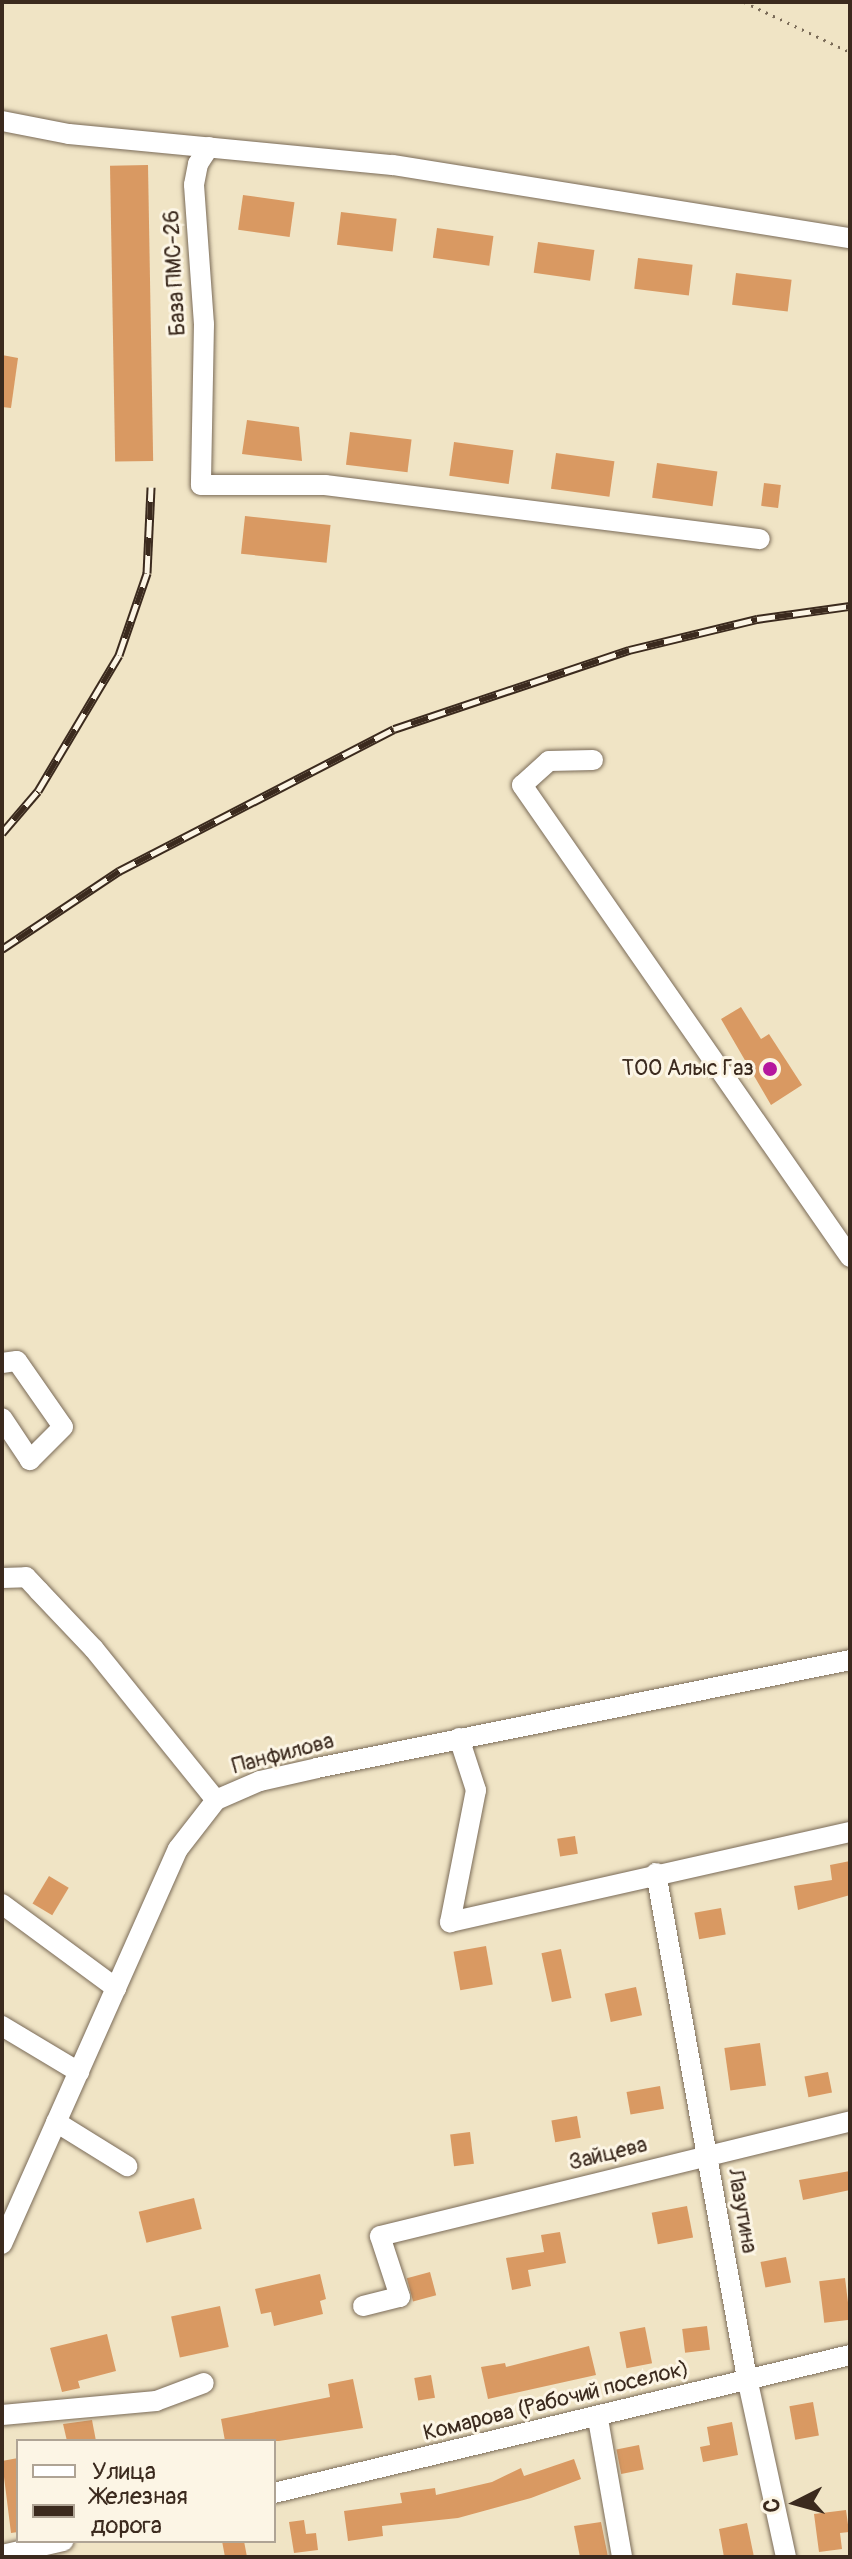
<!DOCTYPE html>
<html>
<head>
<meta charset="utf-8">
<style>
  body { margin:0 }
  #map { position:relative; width:852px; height:2559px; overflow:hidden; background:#f0e4c5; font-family:Pangolin,sans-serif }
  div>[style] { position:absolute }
  .building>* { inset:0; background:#d99962; transform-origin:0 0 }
  .path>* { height:3px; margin-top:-1.5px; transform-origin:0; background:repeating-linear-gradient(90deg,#7a6b58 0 2px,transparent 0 8px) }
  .roads { filter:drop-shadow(0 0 2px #7a6b58) drop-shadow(0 0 2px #7a6b58) }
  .minor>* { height:20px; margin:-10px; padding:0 10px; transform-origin:10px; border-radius:10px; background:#fff }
  .rail>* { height:9px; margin-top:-4.5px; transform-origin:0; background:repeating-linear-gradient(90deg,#fcf5e5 0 18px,#3b2a1e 0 36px); box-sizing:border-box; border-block:2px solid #3b2a1e }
  .dots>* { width:22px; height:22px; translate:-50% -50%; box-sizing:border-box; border:4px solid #fcf5e5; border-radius:50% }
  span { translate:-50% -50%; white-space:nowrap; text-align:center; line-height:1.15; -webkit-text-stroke:6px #fcf5e5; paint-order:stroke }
  .street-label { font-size:22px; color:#3b2a1e }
  .poi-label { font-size:22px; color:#3b2a1e }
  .right { translate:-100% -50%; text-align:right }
  .frame { position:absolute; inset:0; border:4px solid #3b2a1e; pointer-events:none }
  .legend { position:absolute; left:16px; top:2439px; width:260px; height:104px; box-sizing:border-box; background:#fcf5e5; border:2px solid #afa495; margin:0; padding:10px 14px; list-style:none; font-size:24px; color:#3b2a1e }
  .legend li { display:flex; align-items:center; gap:16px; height:40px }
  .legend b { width:40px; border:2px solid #afa495 }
  .north { position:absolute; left:756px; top:2463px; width:80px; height:80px; -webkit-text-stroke:6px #fcf5e5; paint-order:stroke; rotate:264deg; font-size:22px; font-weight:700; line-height:32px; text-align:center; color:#3b2a1e }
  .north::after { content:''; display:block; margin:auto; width:28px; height:36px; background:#3b2a1e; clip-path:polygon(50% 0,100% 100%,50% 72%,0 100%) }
</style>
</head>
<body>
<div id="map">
  <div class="building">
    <i style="left:148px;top:165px;width:296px;height:38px;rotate:89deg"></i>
    <i style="left:243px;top:195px;width:52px;height:35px;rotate:8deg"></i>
    <i style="left:341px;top:212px;width:56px;height:33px;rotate:7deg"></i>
    <i style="left:437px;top:228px;width:57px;height:30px;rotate:8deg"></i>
    <i style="left:538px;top:242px;width:57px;height:31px;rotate:8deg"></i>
    <i style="left:638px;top:258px;width:55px;height:31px;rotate:7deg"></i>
    <i style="left:736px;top:273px;width:56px;height:32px;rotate:7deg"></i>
    <i style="clip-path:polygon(2px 355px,18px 358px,11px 408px,2px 407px)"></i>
    <i style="clip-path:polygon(247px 420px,299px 427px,302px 461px,242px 454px)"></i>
    <i style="left:350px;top:432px;width:62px;height:33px;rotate:7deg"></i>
    <i style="left:454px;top:442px;width:60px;height:34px;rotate:8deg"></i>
    <i style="left:556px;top:453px;width:59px;height:36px;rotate:8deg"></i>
    <i style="left:657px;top:463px;width:61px;height:35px;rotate:8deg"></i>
    <i style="left:764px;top:483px;width:17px;height:23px;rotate:7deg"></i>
    <i style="left:245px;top:516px;width:86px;height:38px;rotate:6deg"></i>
    <i style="clip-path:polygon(741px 1007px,761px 1039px,769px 1034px,802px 1085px,771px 1105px,721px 1019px)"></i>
    <i style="left:575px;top:1836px;width:18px;height:18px;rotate:81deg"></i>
    <i style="clip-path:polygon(850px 1861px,850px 1895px,798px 1910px,794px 1886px,832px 1880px,830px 1865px)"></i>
    <i style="left:49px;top:1876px;width:23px;height:32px;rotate:31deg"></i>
    <i style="left:721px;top:1908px;width:27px;height:27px;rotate:80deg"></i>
    <i style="left:486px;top:1946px;width:39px;height:33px;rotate:80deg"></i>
    <i style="left:561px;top:1949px;width:50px;height:20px;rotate:78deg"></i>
    <i style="left:636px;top:1987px;width:29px;height:32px;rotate:78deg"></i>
    <i style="left:760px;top:2043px;width:43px;height:36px;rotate:82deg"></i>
    <i style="left:828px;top:2072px;width:21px;height:24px;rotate:79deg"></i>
    <i style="left:660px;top:2086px;width:23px;height:34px;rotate:80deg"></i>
    <i style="left:577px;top:2116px;width:22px;height:26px;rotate:80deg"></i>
    <i style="left:470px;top:2132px;width:32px;height:20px;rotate:83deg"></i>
    <i style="clip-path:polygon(850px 2171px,850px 2190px,803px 2200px,799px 2180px)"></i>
    <i style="left:194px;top:2198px;width:32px;height:57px;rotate:76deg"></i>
    <i style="left:687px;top:2206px;width:32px;height:36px;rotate:79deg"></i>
    <i style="clip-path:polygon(560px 2232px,566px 2263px,528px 2270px,531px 2286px,512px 2290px,506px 2258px,544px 2252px,541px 2235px)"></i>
    <i style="left:786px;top:2257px;width:26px;height:26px;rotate:79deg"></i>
    <i style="left:430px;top:2272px;width:24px;height:24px;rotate:75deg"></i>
    <i style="clip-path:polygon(320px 2274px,326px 2299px,320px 2301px,323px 2314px,274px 2326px,271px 2312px,261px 2314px,255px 2289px)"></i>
    <i style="left:845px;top:2278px;width:42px;height:26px;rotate:83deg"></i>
    <i style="left:220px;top:2306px;width:42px;height:50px;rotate:78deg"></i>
    <i style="left:707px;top:2326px;width:24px;height:25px;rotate:83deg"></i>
    <i style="left:645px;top:2327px;width:37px;height:26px;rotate:79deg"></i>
    <i style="clip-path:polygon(107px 2334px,116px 2371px,78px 2381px,80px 2388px,62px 2392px,50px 2348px)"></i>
    <i style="clip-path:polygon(589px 2346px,596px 2375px,488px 2399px,481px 2367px,505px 2363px,506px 2367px)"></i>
    <i style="left:431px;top:2375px;width:23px;height:17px;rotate:80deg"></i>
    <i style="clip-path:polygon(353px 2379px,363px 2428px,279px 2441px,225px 2441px,221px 2419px,330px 2397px,328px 2384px)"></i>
    <i style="left:813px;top:2402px;width:34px;height:24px;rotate:80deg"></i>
    <i style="clip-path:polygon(92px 2420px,96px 2441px,67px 2441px,63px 2424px)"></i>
    <i style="clip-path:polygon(732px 2422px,738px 2455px,703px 2462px,700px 2447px,710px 2445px,707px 2427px)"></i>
    <i style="left:639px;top:2445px;width:25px;height:23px;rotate:79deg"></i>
    <i style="clip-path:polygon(18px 2458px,18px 2532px,11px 2533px,2px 2461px)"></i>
    <i style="clip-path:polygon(574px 2459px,581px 2479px,531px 2498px,458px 2518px,382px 2526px,383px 2536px,348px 2541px,344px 2511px,402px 2503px,400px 2493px,435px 2488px,436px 2495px,492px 2482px,521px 2468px,524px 2476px)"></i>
    <i style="clip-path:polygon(846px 2510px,849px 2532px,840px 2533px,842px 2549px,819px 2552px,814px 2514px)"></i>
    <i style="clip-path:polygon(304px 2520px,306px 2534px,316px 2533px,318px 2550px,294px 2553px,289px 2522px)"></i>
    <i style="clip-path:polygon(601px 2522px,608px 2557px,580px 2557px,574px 2526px)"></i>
    <i style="clip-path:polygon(747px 2523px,754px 2557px,724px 2557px,719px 2529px)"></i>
    <i style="clip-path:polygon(222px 2541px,244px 2541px,247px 2557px,225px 2557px)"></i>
  </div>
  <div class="path">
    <i style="left:744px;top:2px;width:117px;rotate:25.3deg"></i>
  </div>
  <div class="roads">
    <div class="minor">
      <i style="left:2px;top:121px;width:68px;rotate:11deg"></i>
      <i style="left:69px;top:134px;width:325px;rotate:5.5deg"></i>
      <i style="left:393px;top:165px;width:463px;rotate:9.1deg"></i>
      <i style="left:209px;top:147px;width:20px;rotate:123deg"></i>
      <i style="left:198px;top:164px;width:21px;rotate:101deg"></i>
      <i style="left:194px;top:185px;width:139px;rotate:85.9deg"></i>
      <i style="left:204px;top:324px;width:161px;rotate:91.1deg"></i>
      <i style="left:201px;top:485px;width:124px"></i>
      <i style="left:325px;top:485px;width:438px;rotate:7.1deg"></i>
      <i style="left:593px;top:760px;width:44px;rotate:178.7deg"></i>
      <i style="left:549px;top:761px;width:36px;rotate:138deg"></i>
      <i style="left:522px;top:785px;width:575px;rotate:55.2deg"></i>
      <i style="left:2px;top:1363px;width:15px;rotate:-8deg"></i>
      <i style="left:17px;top:1361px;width:80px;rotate:55.1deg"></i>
      <i style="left:63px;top:1427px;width:47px;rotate:135deg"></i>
      <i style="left:30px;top:1460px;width:50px;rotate:-123.7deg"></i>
      <i style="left:2px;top:1578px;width:24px;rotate:-2deg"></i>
      <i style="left:26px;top:1577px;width:19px;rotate:47deg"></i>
      <i style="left:39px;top:1591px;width:80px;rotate:46.5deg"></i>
      <i style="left:94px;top:1649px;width:194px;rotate:51.1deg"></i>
      <i style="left:459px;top:1738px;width:55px;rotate:71.9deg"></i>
      <i style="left:476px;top:1790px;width:135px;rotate:101.1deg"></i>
      <i style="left:450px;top:1922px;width:410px;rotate:-12.7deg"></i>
      <i style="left:656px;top:1873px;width:513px;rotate:79.79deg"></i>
      <i style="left:747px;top:2378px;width:183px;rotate:77.7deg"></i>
      <i style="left:2px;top:1904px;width:142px;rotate:36.4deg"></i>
      <i style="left:2px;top:2026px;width:90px;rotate:30.9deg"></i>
      <i style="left:56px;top:2122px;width:84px;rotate:31.8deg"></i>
      <i style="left:2px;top:2244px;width:432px;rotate:-66deg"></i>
      <i style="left:178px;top:1849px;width:62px;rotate:-52.2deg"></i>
      <i style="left:216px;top:1800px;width:48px;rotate:-23.4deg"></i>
      <i style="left:260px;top:1781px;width:58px;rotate:-12.8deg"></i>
      <i style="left:317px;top:1768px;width:544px;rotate:-11.45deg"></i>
      <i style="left:363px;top:2306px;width:38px;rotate:-14deg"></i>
      <i style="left:400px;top:2297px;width:64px;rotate:-108.2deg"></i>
      <i style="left:380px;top:2236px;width:484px;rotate:-13.7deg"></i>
      <i style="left:2px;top:2415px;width:155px;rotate:-5.2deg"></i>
      <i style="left:156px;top:2401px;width:51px;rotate:-20.6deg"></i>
      <i style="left:598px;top:2419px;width:140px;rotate:80.1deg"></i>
      <i style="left:274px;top:2493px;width:592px;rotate:-13.47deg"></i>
      <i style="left:2px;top:2555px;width:63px;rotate:-12.9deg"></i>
    </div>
  </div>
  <div class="rail">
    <i style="left:2px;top:833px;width:55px;rotate:-49.4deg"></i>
    <i style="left:38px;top:791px;width:158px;rotate:-59.2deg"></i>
    <i style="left:119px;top:655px;width:87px;rotate:-71.1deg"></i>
    <i style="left:147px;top:573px;width:86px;rotate:-87.3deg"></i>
    <i style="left:2px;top:949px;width:141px;rotate:-33.7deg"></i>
    <i style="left:119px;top:871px;width:309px;rotate:-27.3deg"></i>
    <i style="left:394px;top:729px;width:248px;rotate:-18.6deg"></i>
    <i style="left:629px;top:650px;width:132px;rotate:-13.6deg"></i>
    <i style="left:757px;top:619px;width:94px;rotate:-8deg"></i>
  </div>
  <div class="dots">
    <i style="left:770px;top:1069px;background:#b5179e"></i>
  </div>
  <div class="street-label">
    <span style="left:175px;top:273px;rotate:-93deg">База ПМС-26</span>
    <span style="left:283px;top:1754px;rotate:-15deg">Панфилова</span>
    <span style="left:608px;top:2154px;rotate:-14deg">Зайцева</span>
    <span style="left:742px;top:2211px;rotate:80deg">Лазутина</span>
    <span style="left:556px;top:2401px;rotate:-14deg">Комарова (Рабочий поселок)</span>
  </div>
  <div class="poi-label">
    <span class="right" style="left:754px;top:1069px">ТОО Алыс Газ</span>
  </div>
  <div class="frame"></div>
  <ul class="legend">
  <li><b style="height:10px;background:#fff"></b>Улица</li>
  <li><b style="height:10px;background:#3b2a1e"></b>Железная дорога</li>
  </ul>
  <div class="north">С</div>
</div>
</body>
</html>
